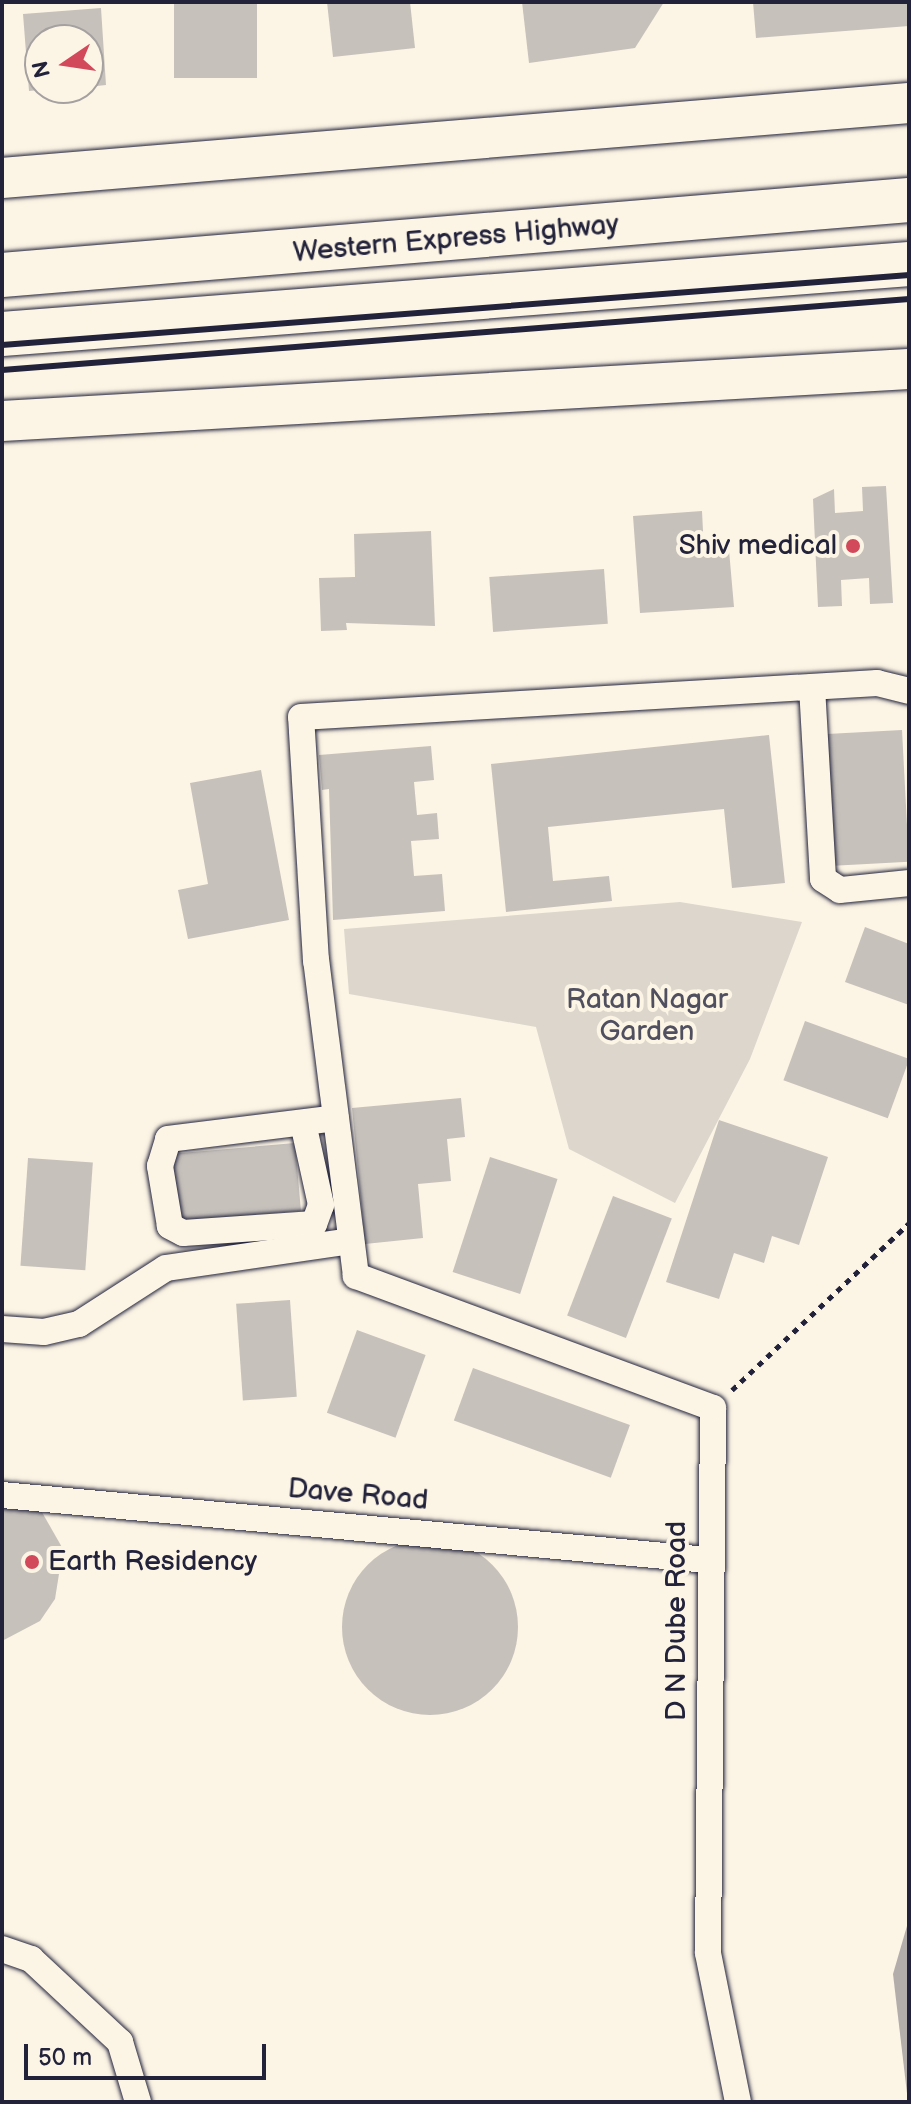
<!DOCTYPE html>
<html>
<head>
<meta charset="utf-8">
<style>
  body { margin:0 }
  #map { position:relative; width:911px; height:2104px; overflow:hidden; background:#fcf5e5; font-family:"Balsamiq Sans",sans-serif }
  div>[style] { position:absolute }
  .green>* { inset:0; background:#dcd6cc }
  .water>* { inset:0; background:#b2adab }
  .building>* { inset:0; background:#c6c1bb; transform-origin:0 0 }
  .round { border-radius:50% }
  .path>* { height:5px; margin-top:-2.5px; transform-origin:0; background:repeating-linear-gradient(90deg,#22223b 0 6px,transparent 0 12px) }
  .roads { filter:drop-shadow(0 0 2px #22223b) drop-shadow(0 0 2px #22223b) }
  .street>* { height:26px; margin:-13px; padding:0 13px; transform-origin:13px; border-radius:13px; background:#fcf5e5 }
  .primary>* { height:40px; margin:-20px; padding:0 20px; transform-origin:20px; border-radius:20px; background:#fcf5e5 }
  .highway>* { height:44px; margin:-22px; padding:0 22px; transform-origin:22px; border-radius:22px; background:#fcf5e5 }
  .rail>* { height:6px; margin:-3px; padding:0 3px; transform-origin:3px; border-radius:3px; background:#22223b }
  .dots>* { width:22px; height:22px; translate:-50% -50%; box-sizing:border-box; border:4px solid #fcf5e5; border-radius:50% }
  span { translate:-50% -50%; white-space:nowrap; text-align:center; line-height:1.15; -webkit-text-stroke:8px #fcf5e5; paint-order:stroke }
  .street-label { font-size:28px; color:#22223b }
  .poi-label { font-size:28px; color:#22223b }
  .right { translate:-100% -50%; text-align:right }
  .left { translate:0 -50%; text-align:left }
  .park-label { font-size:28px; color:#504f5f }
  .frame { position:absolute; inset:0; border:4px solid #22223b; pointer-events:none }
  .north { position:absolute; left:24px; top:24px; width:80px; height:80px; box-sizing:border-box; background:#fcf5e5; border:2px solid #a5a1a1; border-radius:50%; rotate:257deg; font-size:22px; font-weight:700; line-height:32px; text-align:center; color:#22223b }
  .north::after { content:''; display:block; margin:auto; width:28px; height:36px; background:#d1495b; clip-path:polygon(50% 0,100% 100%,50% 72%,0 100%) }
  .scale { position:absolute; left:24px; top:2044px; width:242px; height:36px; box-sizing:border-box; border:4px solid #22223b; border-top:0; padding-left:10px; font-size:24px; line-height:28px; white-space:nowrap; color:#22223b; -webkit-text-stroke:6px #fcf5e5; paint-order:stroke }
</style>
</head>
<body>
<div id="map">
  <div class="green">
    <i style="clip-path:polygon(680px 902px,802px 922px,750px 1059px,675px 1203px,569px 1149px,536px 1027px,349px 994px,344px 929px)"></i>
  </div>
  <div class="water">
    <i style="clip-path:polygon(909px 1919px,909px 2102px,908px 2102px,893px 1974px)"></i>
  </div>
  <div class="building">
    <i style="left:174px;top:2px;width:83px;height:76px"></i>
    <i style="clip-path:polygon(327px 2px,410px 2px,415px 48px,333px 57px)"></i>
    <i style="clip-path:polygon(522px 2px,664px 2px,635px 48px,529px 63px)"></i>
    <i style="clip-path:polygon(753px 2px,909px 2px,909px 26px,756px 38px)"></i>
    <i style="clip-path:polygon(101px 8px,106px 85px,88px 87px,88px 40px,40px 40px,40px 90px,29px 91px,23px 14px)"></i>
    <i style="clip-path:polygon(886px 486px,893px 603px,870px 604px,869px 578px,841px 580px,842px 606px,818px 607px,813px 499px,834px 489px,835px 513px,863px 511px,862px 487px)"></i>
    <i style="clip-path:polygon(702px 511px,704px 551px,729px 550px,734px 607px,640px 613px,633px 516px)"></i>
    <i style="clip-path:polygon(431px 531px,435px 626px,346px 623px,347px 630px,321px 631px,319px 578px,355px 577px,354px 534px)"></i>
    <i style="left:604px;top:569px;width:55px;height:115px;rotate:86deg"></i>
    <i style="left:902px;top:730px;width:132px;height:75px;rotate:87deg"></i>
    <i style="clip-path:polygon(769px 735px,785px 883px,732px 888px,724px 809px,548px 827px,553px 881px,609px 876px,612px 901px,506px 912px,491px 764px)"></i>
    <i style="clip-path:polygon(431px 746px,434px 780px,414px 782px,417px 815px,437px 813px,439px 839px,411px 841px,414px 876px,442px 874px,445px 911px,333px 920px,329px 789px,322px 790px,319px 755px)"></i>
    <i style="clip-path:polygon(261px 770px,289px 920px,188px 939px,178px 890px,208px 884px,190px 783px)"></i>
    <i style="clip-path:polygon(865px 927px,909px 944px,909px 1005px,845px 982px)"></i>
    <i style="left:805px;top:1021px;width:111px;height:63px;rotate:20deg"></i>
    <i style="clip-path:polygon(461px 1098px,465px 1137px,447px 1139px,451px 1181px,418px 1184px,423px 1238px,365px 1244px,352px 1108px)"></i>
    <i style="clip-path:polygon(719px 1120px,828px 1157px,799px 1245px,772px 1236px,764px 1263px,734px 1253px,719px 1299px,666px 1282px)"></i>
    <i style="left:295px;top:1143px;width:68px;height:123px;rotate:85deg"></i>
    <i style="left:490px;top:1157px;width:71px;height:121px;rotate:18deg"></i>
    <i style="left:28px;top:1158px;width:65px;height:108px;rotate:4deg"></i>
    <i style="left:613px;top:1196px;width:63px;height:128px;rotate:21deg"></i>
    <i style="left:290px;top:1300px;width:97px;height:54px;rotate:86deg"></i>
    <i style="left:357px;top:1330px;width:73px;height:88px;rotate:20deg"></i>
    <i style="left:473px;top:1368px;width:167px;height:56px;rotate:20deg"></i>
    <i style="clip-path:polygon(2px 1483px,35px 1500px,63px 1549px,55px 1599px,40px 1621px,2px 1641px)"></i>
    <i class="round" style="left:342px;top:1539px;width:176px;height:176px"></i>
  </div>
  <div class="path">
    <i style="left:732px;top:1390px;width:243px;rotate:-43.3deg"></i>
  </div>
  <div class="roads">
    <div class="street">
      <i style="left:812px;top:687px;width:192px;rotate:86.7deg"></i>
      <i style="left:823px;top:879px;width:20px;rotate:33deg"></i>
      <i style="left:840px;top:890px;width:69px;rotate:-5.8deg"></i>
      <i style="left:303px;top:1123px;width:84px;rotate:77.6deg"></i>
      <i style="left:321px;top:1205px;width:20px;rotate:110deg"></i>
      <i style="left:314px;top:1224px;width:131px;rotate:176.1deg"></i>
      <i style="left:183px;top:1233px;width:15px;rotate:-152deg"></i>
      <i style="left:170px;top:1226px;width:61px;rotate:-99.5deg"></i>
      <i style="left:160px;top:1166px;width:28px;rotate:-73deg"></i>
      <i style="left:168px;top:1139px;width:169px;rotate:-7.1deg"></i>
      <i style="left:2px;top:1329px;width:42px;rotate:4.1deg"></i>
      <i style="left:44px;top:1332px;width:36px;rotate:-13deg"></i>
      <i style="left:79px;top:1324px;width:103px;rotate:-32.8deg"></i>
      <i style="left:166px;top:1268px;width:187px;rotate:-8.3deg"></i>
      <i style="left:2px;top:1495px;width:709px;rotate:5.26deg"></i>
      <i style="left:2px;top:1949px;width:31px;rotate:19deg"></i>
      <i style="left:31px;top:1959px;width:122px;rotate:43deg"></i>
      <i style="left:120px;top:2042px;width:63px;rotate:73.3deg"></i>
      <i style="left:738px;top:2102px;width:152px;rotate:-101.4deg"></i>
      <i style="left:708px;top:1953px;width:545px;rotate:-89.47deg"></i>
      <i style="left:713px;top:1408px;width:381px;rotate:-159.7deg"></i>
      <i style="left:356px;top:1276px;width:318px;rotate:-97.2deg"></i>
      <i style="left:316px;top:961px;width:244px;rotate:-93.5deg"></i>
      <i style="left:301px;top:717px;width:577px;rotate:-3.38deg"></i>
      <i style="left:877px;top:683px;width:33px;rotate:14deg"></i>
    </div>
    <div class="primary">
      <i style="left:2px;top:178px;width:910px;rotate:-4.73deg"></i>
      <i style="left:2px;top:421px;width:908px;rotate:-3.28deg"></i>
    </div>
    <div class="highway">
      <i style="left:2px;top:275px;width:910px;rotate:-4.73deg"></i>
      <i style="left:2px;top:334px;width:910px;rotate:-4.41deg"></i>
    </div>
  </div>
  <div class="rail">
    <i style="left:2px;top:345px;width:910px;rotate:-4.41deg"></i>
    <i style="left:2px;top:370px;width:910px;rotate:-4.48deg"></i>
  </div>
  <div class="dots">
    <i style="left:853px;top:546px;background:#d1495b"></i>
    <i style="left:32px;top:1562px;background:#d1495b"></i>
  </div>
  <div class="street-label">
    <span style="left:456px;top:239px;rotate:-5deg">Western Express Highway</span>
    <span style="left:358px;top:1495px;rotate:5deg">Dave Road</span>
    <span style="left:677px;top:1621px;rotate:-90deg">D N Dube Road</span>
  </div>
  <div class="poi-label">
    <span class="right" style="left:837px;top:546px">Shiv medical</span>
    <span class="left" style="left:48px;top:1562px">Earth Residency</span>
  </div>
  <div class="park-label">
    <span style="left:647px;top:1016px">Ratan Nagar<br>Garden</span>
  </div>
  <div class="frame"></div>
  <div class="north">N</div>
  <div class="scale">50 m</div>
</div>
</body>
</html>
